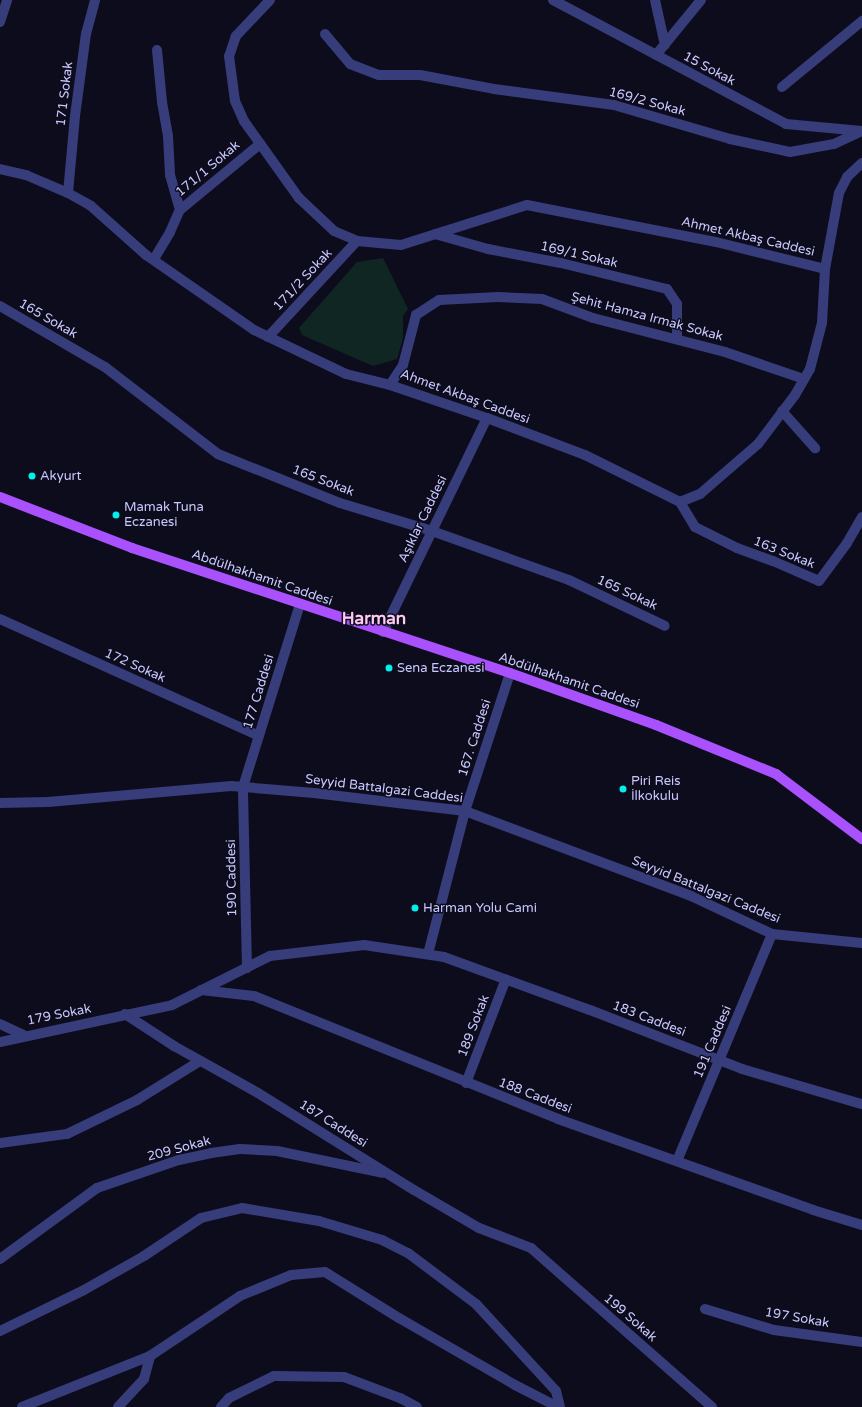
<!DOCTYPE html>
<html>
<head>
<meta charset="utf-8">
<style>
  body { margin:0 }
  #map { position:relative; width:862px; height:1407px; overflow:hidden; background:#0d0c1d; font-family:"Varela Round",sans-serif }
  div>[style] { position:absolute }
  .green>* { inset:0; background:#0f2623 }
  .minor>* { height:10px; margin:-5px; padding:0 5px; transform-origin:5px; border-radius:5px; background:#373c7b }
  .major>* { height:10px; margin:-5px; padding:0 5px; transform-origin:5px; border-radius:5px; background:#a951fd }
  .dots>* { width:11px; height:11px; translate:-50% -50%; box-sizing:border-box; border:2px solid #0d0c1d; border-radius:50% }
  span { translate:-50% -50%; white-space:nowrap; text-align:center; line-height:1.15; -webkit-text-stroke:3px #0d0c1d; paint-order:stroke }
  .street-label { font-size:13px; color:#c8c8fe }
  .poi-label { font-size:13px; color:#c8c8fe }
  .left { translate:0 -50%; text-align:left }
  .district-label { font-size:17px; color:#fecaf1; font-weight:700 }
</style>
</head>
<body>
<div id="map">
  <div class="green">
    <i style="clip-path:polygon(383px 258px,408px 309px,403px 316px,403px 338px,397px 359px,373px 366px,302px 335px,299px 328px,357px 262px)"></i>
  </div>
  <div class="minor">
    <i style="left:270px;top:0;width:50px;rotate:133.4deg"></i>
    <i style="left:236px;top:36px;width:21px;rotate:109deg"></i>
    <i style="left:229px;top:56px;width:45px;rotate:82.4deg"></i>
    <i style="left:235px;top:101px;width:22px;rotate:66deg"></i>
    <i style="left:244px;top:121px;width:95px;rotate:54.5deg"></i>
    <i style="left:299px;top:198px;width:48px;rotate:43.3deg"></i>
    <i style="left:334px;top:231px;width:25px;rotate:23deg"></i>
    <i style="left:357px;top:241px;width:44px;rotate:5.2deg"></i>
    <i style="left:401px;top:245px;width:132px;rotate:-17.6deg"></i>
    <i style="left:527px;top:205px;width:193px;rotate:11.1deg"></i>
    <i style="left:716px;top:242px;width:112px;rotate:13.9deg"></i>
    <i style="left:553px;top:0;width:264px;rotate:28deg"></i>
    <i style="left:786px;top:124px;width:76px;rotate:5.3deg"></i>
    <i style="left:655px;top:0;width:46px;rotate:77.5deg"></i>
    <i style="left:0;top:22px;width:23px;rotate:-72deg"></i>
    <i style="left:325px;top:34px;width:39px;rotate:50deg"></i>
    <i style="left:350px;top:64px;width:31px;rotate:21deg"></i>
    <i style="left:379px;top:75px;width:41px"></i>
    <i style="left:420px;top:75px;width:75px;rotate:10.7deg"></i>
    <i style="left:494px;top:89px;width:121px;rotate:7.6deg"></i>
    <i style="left:614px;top:105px;width:121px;rotate:16.3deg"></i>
    <i style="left:730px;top:139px;width:61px;rotate:12.2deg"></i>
    <i style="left:790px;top:152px;width:45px;rotate:-10.3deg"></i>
    <i style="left:834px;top:144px;width:31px;rotate:-25deg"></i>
    <i style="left:157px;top:50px;width:52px;rotate:84.5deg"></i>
    <i style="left:162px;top:102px;width:35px;rotate:80deg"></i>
    <i style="left:168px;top:136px;width:39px;rotate:87deg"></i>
    <i style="left:170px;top:175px;width:36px;rotate:74deg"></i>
    <i style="left:656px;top:55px;width:71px;rotate:-50.7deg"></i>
    <i style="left:782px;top:87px;width:104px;rotate:-39.5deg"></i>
    <i style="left:0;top:169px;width:27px;rotate:13deg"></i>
    <i style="left:26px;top:175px;width:46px;rotate:23.2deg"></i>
    <i style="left:68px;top:193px;width:26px;rotate:29deg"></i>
    <i style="left:91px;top:206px;width:74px;rotate:41.7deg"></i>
    <i style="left:146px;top:255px;width:131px;rotate:34.8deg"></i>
    <i style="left:254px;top:330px;width:102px;rotate:25.6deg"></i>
    <i style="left:346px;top:374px;width:45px;rotate:14deg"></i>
    <i style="left:390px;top:385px;width:102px;rotate:18.8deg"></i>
    <i style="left:487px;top:418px;width:105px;rotate:20.7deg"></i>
    <i style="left:585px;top:455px;width:106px;rotate:26.3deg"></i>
    <i style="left:680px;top:502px;width:22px;rotate:-22deg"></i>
    <i style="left:700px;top:494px;width:77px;rotate:-40.8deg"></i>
    <i style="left:758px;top:444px;width:61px;rotate:-52.9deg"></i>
    <i style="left:795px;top:395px;width:30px;rotate:-60deg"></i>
    <i style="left:810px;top:369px;width:48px;rotate:-75.4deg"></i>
    <i style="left:822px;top:323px;width:54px;rotate:-86.8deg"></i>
    <i style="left:825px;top:269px;width:77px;rotate:-79.6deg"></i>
    <i style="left:839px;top:193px;width:18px;rotate:-63deg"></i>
    <i style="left:847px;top:177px;width:21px;rotate:-43deg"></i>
    <i style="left:68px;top:193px;width:77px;rotate:-84.8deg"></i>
    <i style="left:75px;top:116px;width:83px;rotate:-82.4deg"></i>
    <i style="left:86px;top:34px;width:35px;rotate:-75deg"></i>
    <i style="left:435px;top:234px;width:55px;rotate:15.8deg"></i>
    <i style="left:488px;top:249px;width:74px;rotate:10.9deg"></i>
    <i style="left:561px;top:263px;width:109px;rotate:13.8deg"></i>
    <i style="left:667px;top:289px;width:18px;rotate:56deg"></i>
    <i style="left:677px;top:304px;width:35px;rotate:90deg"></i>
    <i style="left:154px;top:259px;width:31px;rotate:-59deg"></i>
    <i style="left:170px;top:232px;width:24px;rotate:-66deg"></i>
    <i style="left:180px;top:210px;width:104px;rotate:-39.5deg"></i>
    <i style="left:0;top:306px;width:121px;rotate:30.2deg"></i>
    <i style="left:105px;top:367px;width:143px;rotate:37.6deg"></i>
    <i style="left:218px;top:454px;width:131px;rotate:21.9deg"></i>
    <i style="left:340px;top:503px;width:96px;rotate:16.9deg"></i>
    <i style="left:432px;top:531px;width:145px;rotate:19.7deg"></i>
    <i style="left:569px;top:580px;width:106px;rotate:25.6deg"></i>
    <i style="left:268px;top:337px;width:131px;rotate:-47.2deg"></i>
    <i style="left:390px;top:385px;width:24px;rotate:-57deg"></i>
    <i style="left:403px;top:365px;width:52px;rotate:-75.4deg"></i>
    <i style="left:416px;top:315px;width:27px;rotate:-33deg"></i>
    <i style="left:439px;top:300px;width:59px;rotate:-2.9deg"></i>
    <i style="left:498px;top:297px;width:44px;rotate:2.6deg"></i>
    <i style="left:542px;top:299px;width:54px;rotate:20.4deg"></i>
    <i style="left:593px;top:318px;width:136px;rotate:14.4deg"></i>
    <i style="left:725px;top:352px;width:83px;rotate:18.9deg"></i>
    <i style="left:782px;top:411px;width:50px;rotate:48.3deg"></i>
    <i style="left:680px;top:502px;width:29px;rotate:59deg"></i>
    <i style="left:695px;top:527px;width:47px;rotate:26.6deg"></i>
    <i style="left:737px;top:548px;width:38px;rotate:20deg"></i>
    <i style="left:773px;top:561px;width:50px;rotate:23.5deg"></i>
    <i style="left:819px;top:581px;width:47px;rotate:-53.6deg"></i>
    <i style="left:847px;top:543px;width:30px;rotate:-60deg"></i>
    <i style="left:0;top:619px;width:284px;rotate:24.3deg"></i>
    <i style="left:383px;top:632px;width:238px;rotate:-64.1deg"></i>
    <i style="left:0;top:803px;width:48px;rotate:-1.2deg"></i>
    <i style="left:48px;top:802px;width:184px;rotate:-5deg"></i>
    <i style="left:231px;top:786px;width:83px;rotate:4.8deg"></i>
    <i style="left:314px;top:793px;width:152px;rotate:6.8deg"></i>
    <i style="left:465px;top:811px;width:241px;rotate:20.6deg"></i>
    <i style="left:691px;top:896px;width:89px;rotate:25.1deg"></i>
    <i style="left:772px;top:934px;width:90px;rotate:5.7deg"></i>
    <i style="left:428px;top:954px;width:148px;rotate:-75.5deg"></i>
    <i style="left:465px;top:811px;width:145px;rotate:-71.9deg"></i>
    <i style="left:247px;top:968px;width:181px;rotate:-91.3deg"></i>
    <i style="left:243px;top:787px;width:192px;rotate:-72.7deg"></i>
    <i style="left:201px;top:990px;width:53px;rotate:6.5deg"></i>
    <i style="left:254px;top:996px;width:328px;rotate:22deg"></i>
    <i style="left:558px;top:1119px;width:271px;rotate:19.6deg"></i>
    <i style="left:813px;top:1210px;width:51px;rotate:17deg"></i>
    <i style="left:125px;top:1014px;width:59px;rotate:33.1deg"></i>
    <i style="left:174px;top:1046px;width:96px;rotate:29.2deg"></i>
    <i style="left:258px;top:1093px;width:184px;rotate:31.9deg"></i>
    <i style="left:414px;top:1190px;width:75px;rotate:30.3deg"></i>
    <i style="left:479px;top:1228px;width:56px;rotate:21deg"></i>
    <i style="left:531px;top:1248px;width:241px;rotate:41.3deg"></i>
    <i style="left:0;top:1024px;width:26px;rotate:25deg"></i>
    <i style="left:0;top:1042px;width:176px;rotate:-12.1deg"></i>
    <i style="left:172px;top:1005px;width:110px;rotate:-26.6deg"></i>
    <i style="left:270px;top:956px;width:95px;rotate:-6.7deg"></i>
    <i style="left:364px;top:945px;width:81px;rotate:8.5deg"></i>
    <i style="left:444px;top:957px;width:155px;rotate:20deg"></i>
    <i style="left:590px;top:1010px;width:163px;rotate:21.2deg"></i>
    <i style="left:742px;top:1069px;width:125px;rotate:16.3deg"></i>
    <i style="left:466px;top:1083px;width:111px;rotate:-69deg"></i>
    <i style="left:0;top:1143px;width:68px;rotate:-7.7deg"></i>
    <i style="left:67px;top:1134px;width:78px;rotate:-25.9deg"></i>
    <i style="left:137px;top:1100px;width:74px;rotate:-31.8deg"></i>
    <i style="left:677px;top:1161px;width:246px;rotate:-67.3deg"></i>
    <i style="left:0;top:1259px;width:120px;rotate:-36.2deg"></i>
    <i style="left:97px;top:1188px;width:87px;rotate:-18.9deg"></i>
    <i style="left:179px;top:1160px;width:33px;rotate:-12deg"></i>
    <i style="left:211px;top:1153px;width:29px;rotate:-8deg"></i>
    <i style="left:240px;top:1149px;width:37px;rotate:3deg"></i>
    <i style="left:277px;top:1151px;width:108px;rotate:11.7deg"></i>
    <i style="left:705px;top:1309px;width:72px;rotate:16.9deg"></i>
    <i style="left:774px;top:1330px;width:89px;rotate:7.8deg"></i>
    <i style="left:0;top:1331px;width:93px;rotate:-26deg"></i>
    <i style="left:84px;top:1290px;width:69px;rotate:-29.5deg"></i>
    <i style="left:144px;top:1256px;width:69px;rotate:-33.7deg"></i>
    <i style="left:201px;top:1218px;width:42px;rotate:-13.7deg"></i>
    <i style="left:242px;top:1208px;width:78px;rotate:9.6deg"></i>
    <i style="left:319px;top:1221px;width:66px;rotate:16.8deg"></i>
    <i style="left:382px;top:1240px;width:29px;rotate:27deg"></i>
    <i style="left:408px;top:1253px;width:85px;rotate:36.9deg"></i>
    <i style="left:476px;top:1304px;width:118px;rotate:47.4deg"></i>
    <i style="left:556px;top:1391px;width:16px;rotate:76deg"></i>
    <i style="left:22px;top:1407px;width:138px;rotate:-21.7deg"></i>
    <i style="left:150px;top:1356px;width:108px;rotate:-33.7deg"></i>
    <i style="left:240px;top:1296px;width:55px;rotate:-22.4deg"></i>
    <i style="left:291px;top:1275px;width:34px;rotate:-5deg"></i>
    <i style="left:325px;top:1272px;width:87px;rotate:31.9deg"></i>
    <i style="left:399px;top:1318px;width:134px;rotate:30deg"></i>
    <i style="left:515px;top:1385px;width:48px;rotate:27.1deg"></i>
    <i style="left:118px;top:1407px;width:38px;rotate:-47deg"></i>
    <i style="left:144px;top:1379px;width:24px;rotate:-75deg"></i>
    <i style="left:221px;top:1407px;width:12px;rotate:-48deg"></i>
    <i style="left:229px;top:1398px;width:50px;rotate:-26.1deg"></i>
    <i style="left:274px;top:1376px;width:70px;rotate:0.8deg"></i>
    <i style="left:344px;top:1377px;width:60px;rotate:20.6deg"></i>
    <i style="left:400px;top:1398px;width:19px;rotate:28deg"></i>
  </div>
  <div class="major">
    <i style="left:0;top:497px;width:142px;rotate:21.1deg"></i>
    <i style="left:132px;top:548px;width:398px;rotate:18.3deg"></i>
    <i style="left:510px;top:673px;width:155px;rotate:19.6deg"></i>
    <i style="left:656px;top:725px;width:130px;rotate:22.2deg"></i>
    <i style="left:776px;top:774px;width:108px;rotate:37.1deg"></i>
  </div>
  <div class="dots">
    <i style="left:32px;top:476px;background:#03efec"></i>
    <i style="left:116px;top:515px;background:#03efec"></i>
    <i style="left:389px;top:668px;background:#03efec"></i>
    <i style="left:623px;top:789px;background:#03efec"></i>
    <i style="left:415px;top:908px;background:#03efec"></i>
  </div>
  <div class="street-label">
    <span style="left:709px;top:69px;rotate:28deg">15 Sokak</span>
    <span style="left:65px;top:94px;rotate:-83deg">171 Sokak</span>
    <span style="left:647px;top:102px;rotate:15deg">169/2 Sokak</span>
    <span style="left:208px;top:169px;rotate:-40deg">171/1 Sokak</span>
    <span style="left:748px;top:237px;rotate:13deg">Ahmet Akbaş Caddesi</span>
    <span style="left:579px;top:255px;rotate:13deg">169/1 Sokak</span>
    <span style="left:303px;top:280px;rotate:-47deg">171/2 Sokak</span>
    <span style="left:647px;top:317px;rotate:15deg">Şehit Hamza Irmak Sokak</span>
    <span style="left:48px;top:319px;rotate:30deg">165 Sokak</span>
    <span style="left:465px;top:397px;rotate:20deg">Ahmet Akbaş Caddesi</span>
    <span style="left:323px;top:481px;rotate:21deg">165 Sokak</span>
    <span style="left:423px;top:519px;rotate:-64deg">Aşıklar Caddesi</span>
    <span style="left:784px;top:553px;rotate:22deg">163 Sokak</span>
    <span style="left:262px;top:578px;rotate:19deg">Abdülhakhamit Caddesi</span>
    <span style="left:627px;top:593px;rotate:25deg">165 Sokak</span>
    <span style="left:135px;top:666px;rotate:24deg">172 Sokak</span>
    <span style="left:569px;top:681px;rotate:19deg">Abdülhakhamit Caddesi</span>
    <span style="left:259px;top:692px;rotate:-73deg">177 Caddesi</span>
    <span style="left:475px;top:738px;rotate:-72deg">167. Caddesi</span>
    <span style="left:384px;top:789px;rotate:7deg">Seyyid Battalgazi Caddesi</span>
    <span style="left:232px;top:878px;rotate:-91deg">190 Caddesi</span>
    <span style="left:706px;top:890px;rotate:22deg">Seyyid Battalgazi Caddesi</span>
    <span style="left:59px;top:1015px;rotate:-11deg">179 Sokak</span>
    <span style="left:649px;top:1019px;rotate:21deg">183 Caddesi</span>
    <span style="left:474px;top:1026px;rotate:-69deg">189 Sokak</span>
    <span style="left:713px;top:1042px;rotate:-67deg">191 Caddesi</span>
    <span style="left:535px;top:1096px;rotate:21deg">188 Caddesi</span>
    <span style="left:333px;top:1124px;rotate:32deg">187 Caddesi</span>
    <span style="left:179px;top:1149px;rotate:-15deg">209 Sokak</span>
    <span style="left:630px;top:1318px;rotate:41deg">199 Sokak</span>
    <span style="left:797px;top:1318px;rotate:10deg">197 Sokak</span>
  </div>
  <div class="poi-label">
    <span class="left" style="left:40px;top:476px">Akyurt</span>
    <span class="left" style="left:124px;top:515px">Mamak Tuna<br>Eczanesi</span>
    <span class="left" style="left:397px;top:668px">Sena Eczanesi</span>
    <span class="left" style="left:631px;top:789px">Piri Reis<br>İlkokulu</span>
    <span class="left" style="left:423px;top:908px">Harman Yolu Cami</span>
  </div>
  <div class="district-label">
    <span style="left:374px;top:619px">Harman</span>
  </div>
</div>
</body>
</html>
